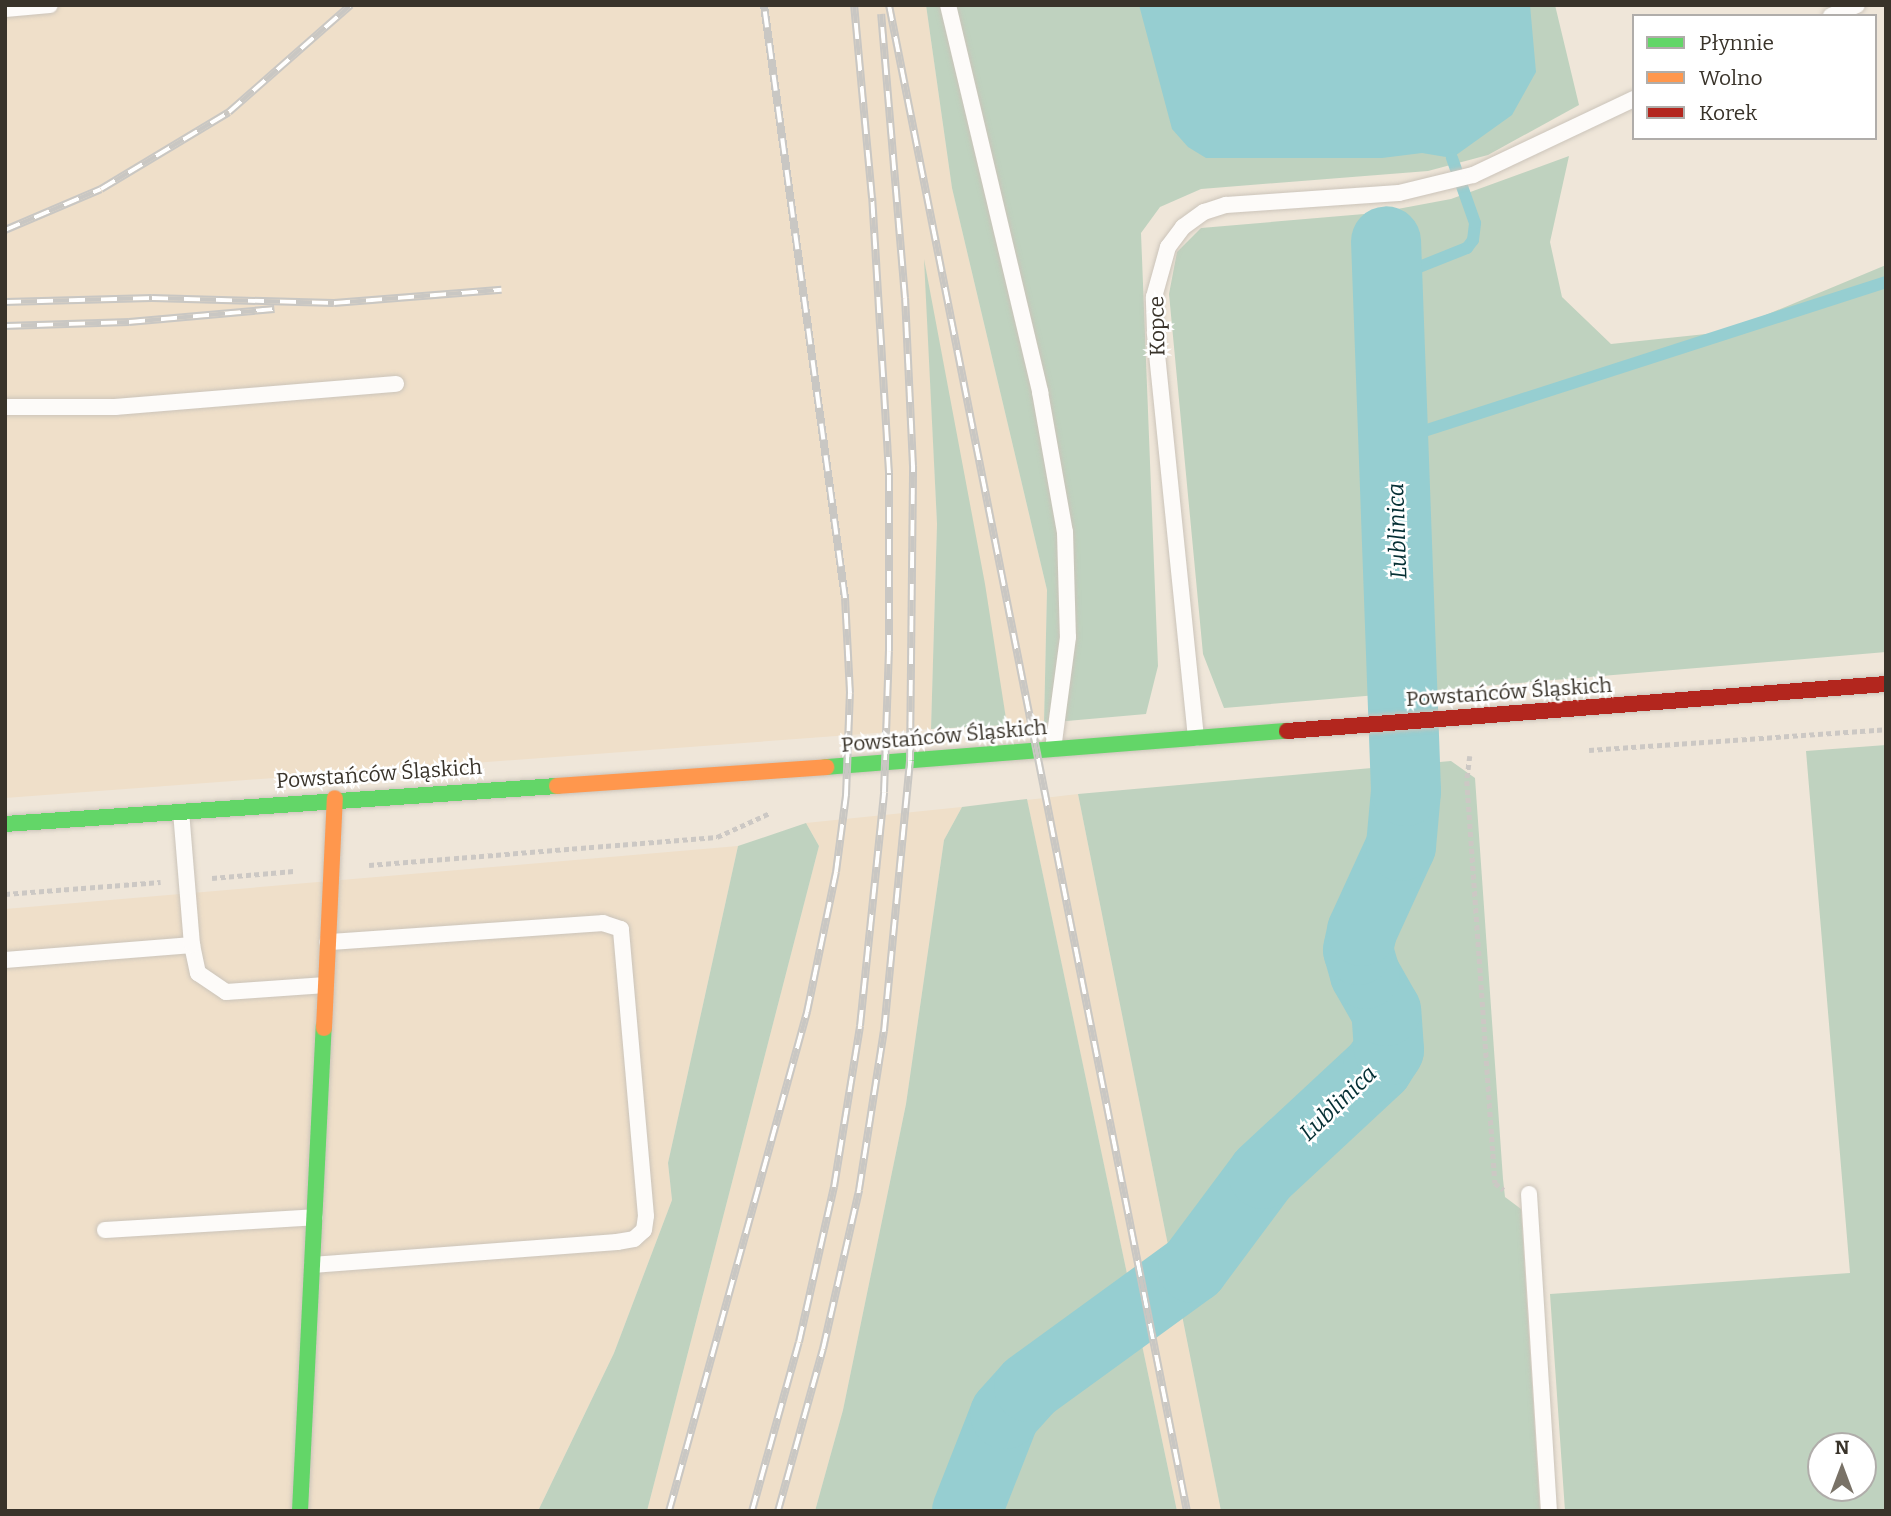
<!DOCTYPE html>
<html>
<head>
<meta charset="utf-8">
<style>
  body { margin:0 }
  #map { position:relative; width:1891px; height:1516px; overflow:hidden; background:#efe6d9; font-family:Bitter,serif }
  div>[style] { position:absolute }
  .built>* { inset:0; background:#efdfc9 }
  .green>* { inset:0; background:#bfd2bf }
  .water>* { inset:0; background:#96ced1 }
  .stream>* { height:12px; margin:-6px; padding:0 6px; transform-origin:6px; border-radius:6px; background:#96ced1 }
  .river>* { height:70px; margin:-35px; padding:0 35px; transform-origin:35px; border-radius:35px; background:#96ced1 }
  .path>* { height:4.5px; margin-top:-2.25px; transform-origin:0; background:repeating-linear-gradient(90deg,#ccc8c4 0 5px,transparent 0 8.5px) }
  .roads { filter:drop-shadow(0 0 2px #cbc4ba) drop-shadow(0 0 2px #cbc4ba) }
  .lane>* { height:16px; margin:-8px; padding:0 8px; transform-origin:8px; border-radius:8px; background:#fdfbf9 }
  .fast>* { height:16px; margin:-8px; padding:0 8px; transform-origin:8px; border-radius:8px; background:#63d668 }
  .slow>* { height:16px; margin:-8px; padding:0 8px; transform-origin:8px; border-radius:8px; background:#ff974d }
  .jam>* { height:16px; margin:-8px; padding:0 8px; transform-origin:8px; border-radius:8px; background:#b3261e }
  .rail>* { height:8px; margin-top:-4px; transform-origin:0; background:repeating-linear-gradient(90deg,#fff 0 16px,#c9c7c3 0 32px); box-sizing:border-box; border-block:2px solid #c9c7c3 }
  span { translate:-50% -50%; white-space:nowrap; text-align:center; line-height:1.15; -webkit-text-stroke:5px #fff; paint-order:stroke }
  .street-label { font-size:21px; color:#39332a }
  .water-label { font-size:23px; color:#052f34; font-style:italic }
  .frame { position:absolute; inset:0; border:7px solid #39332a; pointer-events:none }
  .legend { position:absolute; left:1632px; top:14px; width:245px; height:126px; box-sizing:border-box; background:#fff; border:2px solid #b0adaa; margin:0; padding:9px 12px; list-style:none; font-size:21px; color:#39332a }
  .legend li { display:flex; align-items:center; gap:14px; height:35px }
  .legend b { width:35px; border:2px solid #b0adaa }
  .north { position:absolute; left:1807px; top:1432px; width:70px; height:70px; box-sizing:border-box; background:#fff; border:2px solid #b0adaa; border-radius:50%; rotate:0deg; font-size:19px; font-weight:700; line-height:28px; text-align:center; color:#39332a }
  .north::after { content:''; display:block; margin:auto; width:24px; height:32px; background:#797267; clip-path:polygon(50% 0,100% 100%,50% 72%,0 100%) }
</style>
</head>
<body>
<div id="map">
  <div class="built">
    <i style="clip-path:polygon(5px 5px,926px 5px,952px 188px,1047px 590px,1044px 723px,1007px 725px,925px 266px,937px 524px,931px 729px,5px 798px)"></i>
    <i style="clip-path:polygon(1078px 794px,1221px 1511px,1177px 1511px,1027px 800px)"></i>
    <i style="clip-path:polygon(962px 807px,944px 840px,906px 1104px,843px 1410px,815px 1511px,647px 1511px,819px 846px,806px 823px)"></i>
    <i style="clip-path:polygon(738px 846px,668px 1163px,672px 1200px,614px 1353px,538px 1511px,5px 1511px,5px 909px)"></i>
  </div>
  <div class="green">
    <i style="clip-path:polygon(926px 5px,1555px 5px,1579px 105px,1488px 155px,1428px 171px,1201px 189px,1160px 207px,1141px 233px,1158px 666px,1146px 714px,1044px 723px,1047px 590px,952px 188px)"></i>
    <i style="clip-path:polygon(1569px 156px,1550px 242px,1562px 297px,1611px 344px,1725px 332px,1886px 265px,1886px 652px,1224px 708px,1203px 654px,1169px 294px,1177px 252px,1201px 228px,1376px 213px,1451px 199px)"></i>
    <i style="clip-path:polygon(924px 259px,985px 584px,1007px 725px,931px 729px,937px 524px)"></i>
    <i style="clip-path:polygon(evenodd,1886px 745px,1886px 1511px,1565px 1511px,1550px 1294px,1850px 1273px,1806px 751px,1886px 745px,1821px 1446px,1863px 1446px,1863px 1488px,1821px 1488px,1821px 1446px)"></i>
    <i style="clip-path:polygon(1451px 761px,1475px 778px,1503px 1179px,1505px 1197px,1521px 1209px,1540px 1511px,1221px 1511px,1078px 794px)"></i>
    <i style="clip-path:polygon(1027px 799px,1177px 1511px,815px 1511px,843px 1410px,906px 1104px,944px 840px,962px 807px)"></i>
    <i style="clip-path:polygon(806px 823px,819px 846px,647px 1511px,538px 1511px,614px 1353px,672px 1200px,668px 1163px,738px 846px)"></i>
  </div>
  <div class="water">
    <i style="clip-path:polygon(1139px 5px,1530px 5px,1536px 72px,1512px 115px,1452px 158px,1422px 153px,1382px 158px,1206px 158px,1188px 147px,1172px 129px)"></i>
  </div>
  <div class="stream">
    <i style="left:1389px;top:279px;width:84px;rotate:-21.7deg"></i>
    <i style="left:1467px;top:248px;width:10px;rotate:-53deg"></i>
    <i style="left:1473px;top:240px;width:17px;rotate:-83deg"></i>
    <i style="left:1475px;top:223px;width:69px;rotate:-109.5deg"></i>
    <i style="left:1396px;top:440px;width:515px;rotate:-17.87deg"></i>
  </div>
  <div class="river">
    <i style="left:967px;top:1511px;width:104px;rotate:-68.6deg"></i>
    <i style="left:1005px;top:1414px;width:36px;rotate:-48deg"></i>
    <i style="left:1029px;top:1387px;width:203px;rotate:-36deg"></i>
    <i style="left:1193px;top:1268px;width:117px;rotate:-53.3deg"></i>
    <i style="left:1263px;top:1174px;width:157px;rotate:-42.9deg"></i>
    <i style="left:1378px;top:1067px;width:20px;rotate:-57deg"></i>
    <i style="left:1389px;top:1050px;width:39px;rotate:-94deg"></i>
    <i style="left:1386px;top:1011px;width:43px;rotate:-119.6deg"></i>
    <i style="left:1365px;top:974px;width:25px;rotate:-106deg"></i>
    <i style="left:1358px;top:950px;width:19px;rotate:-78deg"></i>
    <i style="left:1362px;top:931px;width:94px;rotate:-65.4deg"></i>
    <i style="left:1401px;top:846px;width:55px;rotate:-84.8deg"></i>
    <i style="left:1406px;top:791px;width:550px;rotate:-92.08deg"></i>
  </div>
  <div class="path">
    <i style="left:1589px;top:750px;width:298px;rotate:-4deg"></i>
    <i style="left:1470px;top:756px;width:25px;rotate:97deg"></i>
    <i style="left:1467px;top:781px;width:403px;rotate:86deg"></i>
    <i style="left:1495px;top:1183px;width:11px;rotate:38deg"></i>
    <i style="left:369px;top:865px;width:349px;rotate:-4.6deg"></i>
    <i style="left:717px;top:837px;width:58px;rotate:-24.4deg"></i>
    <i style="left:212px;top:878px;width:82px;rotate:-4.9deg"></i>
    <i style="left:5px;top:894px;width:156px;rotate:-4.4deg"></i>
  </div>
  <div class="roads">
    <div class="lane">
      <i style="left:948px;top:5px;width:398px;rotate:76.6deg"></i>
      <i style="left:1040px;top:392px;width:142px;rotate:79.9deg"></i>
      <i style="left:1065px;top:532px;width:105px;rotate:88.4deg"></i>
      <i style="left:1068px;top:637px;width:113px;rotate:97.6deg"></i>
      <i style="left:5px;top:9px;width:45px;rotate:-5.1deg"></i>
      <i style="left:1831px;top:16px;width:28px;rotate:-23deg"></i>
      <i style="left:5px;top:407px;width:110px"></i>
      <i style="left:115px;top:407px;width:282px;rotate:-4.7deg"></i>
      <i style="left:1196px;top:738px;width:408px;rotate:-95.8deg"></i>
      <i style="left:1155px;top:332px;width:35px;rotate:-92deg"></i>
      <i style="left:1154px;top:297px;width:52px;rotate:-74.4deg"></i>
      <i style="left:1168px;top:247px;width:25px;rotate:-53deg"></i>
      <i style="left:1183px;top:227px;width:26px;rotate:-36deg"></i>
      <i style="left:1204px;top:212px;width:23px;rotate:-18deg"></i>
      <i style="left:1226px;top:205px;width:173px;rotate:-4deg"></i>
      <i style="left:1399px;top:193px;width:76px;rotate:-13.7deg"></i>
      <i style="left:1473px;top:175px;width:178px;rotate:-25.3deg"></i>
      <i style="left:192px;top:945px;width:29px;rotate:78deg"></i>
      <i style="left:198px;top:973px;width:34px;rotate:34deg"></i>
      <i style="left:226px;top:992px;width:100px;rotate:-4deg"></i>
      <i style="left:5px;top:960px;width:188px;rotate:-4.6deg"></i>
      <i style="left:192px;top:945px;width:133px;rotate:-94.7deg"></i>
      <i style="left:1529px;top:1194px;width:318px;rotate:86.4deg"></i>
      <i style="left:105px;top:1230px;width:210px;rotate:-3.5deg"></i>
      <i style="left:312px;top:1265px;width:306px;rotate:-4.3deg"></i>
      <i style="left:617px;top:1242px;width:17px;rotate:-10deg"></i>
      <i style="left:634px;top:1239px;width:13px;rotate:-42deg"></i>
      <i style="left:644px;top:1230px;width:14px;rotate:-82deg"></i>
      <i style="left:646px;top:1216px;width:288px;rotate:-95deg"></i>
      <i style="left:621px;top:929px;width:19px;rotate:-162deg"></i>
      <i style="left:603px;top:923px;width:276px;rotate:176deg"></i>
    </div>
    <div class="fast">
      <i style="left:826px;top:767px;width:462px;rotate:-4.5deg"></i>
      <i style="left:5px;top:824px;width:553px;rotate:-3.94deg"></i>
      <i style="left:300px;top:1511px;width:484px;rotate:-87.2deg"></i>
    </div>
    <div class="slow">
      <i style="left:557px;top:786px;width:270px;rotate:-4deg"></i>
      <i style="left:324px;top:1028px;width:230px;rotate:-87.3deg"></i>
    </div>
    <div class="jam">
      <i style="left:1287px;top:731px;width:601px;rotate:-4.49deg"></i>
    </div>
  </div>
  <div class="rail">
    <i style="left:889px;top:5px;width:1535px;rotate:78.81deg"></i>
    <i style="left:5px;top:230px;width:104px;rotate:-23.1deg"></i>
    <i style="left:101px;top:189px;width:149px;rotate:-31deg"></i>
    <i style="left:229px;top:112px;width:162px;rotate:-41.3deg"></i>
    <i style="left:5px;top:302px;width:147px;rotate:-1.6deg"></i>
    <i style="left:152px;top:298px;width:182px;rotate:1.6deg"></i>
    <i style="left:334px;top:303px;width:168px;rotate:-4.5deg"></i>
    <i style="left:5px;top:326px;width:124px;rotate:-1.8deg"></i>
    <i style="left:129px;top:322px;width:146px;rotate:-5.1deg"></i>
    <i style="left:669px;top:1511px;width:518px;rotate:-74.54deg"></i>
    <i style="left:807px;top:1012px;width:143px;rotate:-78.3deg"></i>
    <i style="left:836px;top:872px;width:78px;rotate:-82.6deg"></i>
    <i style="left:846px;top:795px;width:102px;rotate:-87.8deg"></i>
    <i style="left:850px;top:693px;width:95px;rotate:-93deg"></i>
    <i style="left:845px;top:598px;width:599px;rotate:-97.78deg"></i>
    <i style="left:752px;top:1511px;width:175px;rotate:-74.5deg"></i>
    <i style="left:799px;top:1342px;width:159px;rotate:-77.3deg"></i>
    <i style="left:834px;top:1187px;width:163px;rotate:-80.8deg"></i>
    <i style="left:860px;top:1026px;width:235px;rotate:-84.1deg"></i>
    <i style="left:884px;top:792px;width:141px;rotate:-88deg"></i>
    <i style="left:889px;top:651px;width:178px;rotate:-90deg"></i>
    <i style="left:889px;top:473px;width:276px;rotate:-93.5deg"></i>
    <i style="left:872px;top:198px;width:194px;rotate:-95.3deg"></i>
    <i style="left:778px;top:1511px;width:168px;rotate:-74.5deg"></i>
    <i style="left:823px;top:1349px;width:163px;rotate:-77.2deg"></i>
    <i style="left:859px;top:1190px;width:161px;rotate:-81.1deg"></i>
    <i style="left:884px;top:1031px;width:272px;rotate:-84.5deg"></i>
    <i style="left:910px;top:760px;width:294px;rotate:-89.4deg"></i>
    <i style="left:913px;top:466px;width:168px;rotate:-92.7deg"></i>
    <i style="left:905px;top:298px;width:285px;rotate:-94.8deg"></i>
  </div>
  <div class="street-label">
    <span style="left:1157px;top:326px;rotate:-91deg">Kopce</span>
    <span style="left:1509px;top:692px;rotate:-4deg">Powstańców Śląskich</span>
    <span style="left:944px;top:736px;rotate:-5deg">Powstańców Śląskich</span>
    <span style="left:379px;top:774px;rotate:-4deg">Powstańców Śląskich</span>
  </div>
  <div class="water-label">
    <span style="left:1397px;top:531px;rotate:-92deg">Lublinica</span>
    <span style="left:1338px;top:1103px;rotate:-44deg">Lublinica</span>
  </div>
  <div class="frame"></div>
  <ul class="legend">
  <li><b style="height:9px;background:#63d668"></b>Płynnie</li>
  <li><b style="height:9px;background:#ff974d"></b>Wolno</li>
  <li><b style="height:9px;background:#b3261e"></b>Korek</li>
  </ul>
  <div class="north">N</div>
</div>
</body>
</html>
